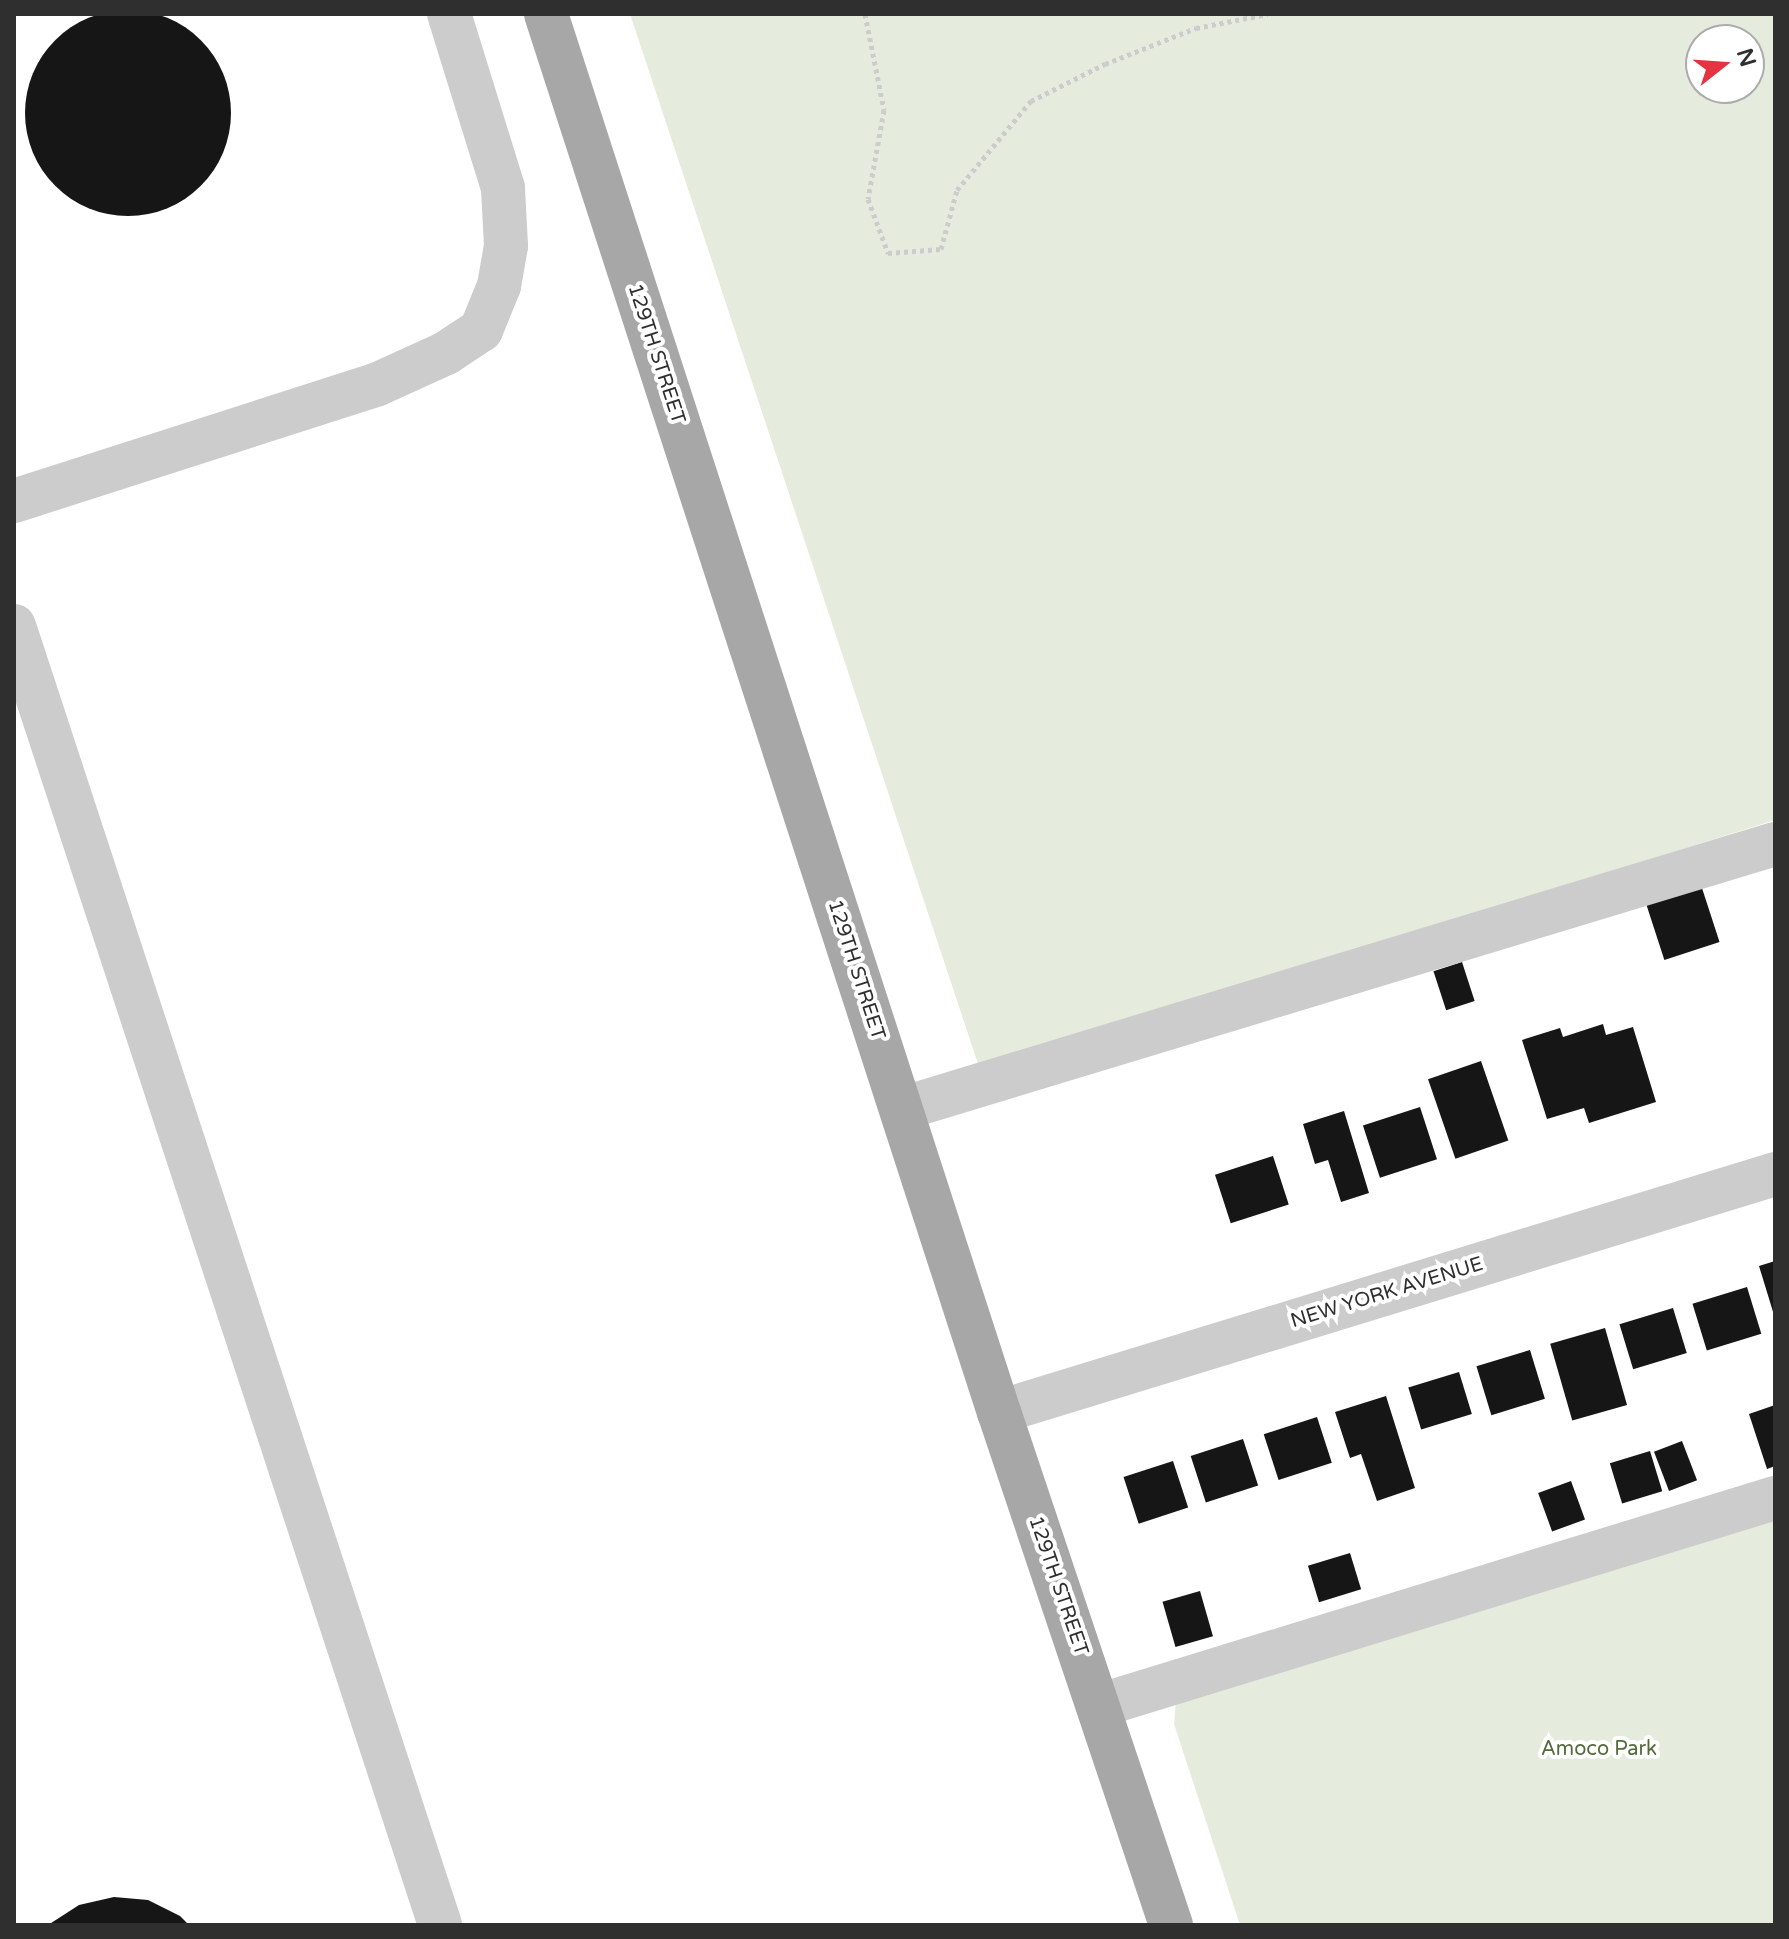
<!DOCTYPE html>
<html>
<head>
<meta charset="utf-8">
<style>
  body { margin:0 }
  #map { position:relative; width:1789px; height:1939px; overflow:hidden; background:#fff; font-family:"Varela Round",sans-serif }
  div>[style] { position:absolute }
  .green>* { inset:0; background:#e6ecdd }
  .building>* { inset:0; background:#161616; transform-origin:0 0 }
  .round { border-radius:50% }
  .path>* { height:5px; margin-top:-2.5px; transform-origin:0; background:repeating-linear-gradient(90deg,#ccc 0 4px,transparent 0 8px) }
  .minor>* { height:44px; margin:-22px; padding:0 22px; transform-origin:22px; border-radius:22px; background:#ccc }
  .major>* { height:44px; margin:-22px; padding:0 22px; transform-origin:22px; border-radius:22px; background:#a7a7a7 }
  span { translate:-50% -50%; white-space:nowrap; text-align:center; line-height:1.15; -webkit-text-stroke:8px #fff; paint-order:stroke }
  .street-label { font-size:20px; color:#2f2f2f }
  .park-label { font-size:20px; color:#536b3c }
  .frame { position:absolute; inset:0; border:16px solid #2f2f2f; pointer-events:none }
  .north { position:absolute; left:1685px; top:24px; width:80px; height:80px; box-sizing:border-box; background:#fff; border:2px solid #acacac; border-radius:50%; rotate:73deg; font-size:22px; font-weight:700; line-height:32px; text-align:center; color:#2f2f2f }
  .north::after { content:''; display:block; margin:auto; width:28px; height:36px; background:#e53341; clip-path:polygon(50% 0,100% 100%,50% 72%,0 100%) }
</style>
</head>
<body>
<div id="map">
  <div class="green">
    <i style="clip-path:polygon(evenodd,630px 14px,1775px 14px,1775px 820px,980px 1070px,630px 14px,1701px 40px,1749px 40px,1749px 88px,1701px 88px,1701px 40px)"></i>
    <i style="clip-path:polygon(1775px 1511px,1775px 1925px,1240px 1925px,1174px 1724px,1176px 1701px)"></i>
  </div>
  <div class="building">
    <i class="round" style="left:25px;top:10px;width:206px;height:206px"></i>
    <i style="left:1701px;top:885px;width:60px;height:58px;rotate:72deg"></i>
    <i style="left:1462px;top:962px;width:41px;height:30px;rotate:72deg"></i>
    <i style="clip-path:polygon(1603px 1024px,1606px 1035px,1633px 1027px,1656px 1102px,1589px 1123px,1584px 1108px,1547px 1119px,1522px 1040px,1560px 1028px,1563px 1037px)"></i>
    <i style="left:1481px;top:1061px;width:84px;height:56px;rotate:71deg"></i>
    <i style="left:1420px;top:1107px;width:55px;height:60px;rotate:72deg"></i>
    <i style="clip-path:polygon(1344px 1111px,1369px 1193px,1341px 1202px,1328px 1160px,1315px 1164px,1303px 1124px)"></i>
    <i style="left:1273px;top:1156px;width:51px;height:61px;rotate:72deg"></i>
    <i style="clip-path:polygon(1775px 1261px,1775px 1314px,1774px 1315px,1759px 1266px)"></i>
    <i style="left:1747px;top:1287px;width:49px;height:57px;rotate:73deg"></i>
    <i style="left:1673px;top:1308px;width:47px;height:56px;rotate:73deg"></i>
    <i style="left:1605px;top:1328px;width:80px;height:57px;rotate:74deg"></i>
    <i style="left:1530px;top:1350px;width:51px;height:56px;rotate:73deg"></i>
    <i style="left:1459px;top:1372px;width:44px;height:53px;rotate:73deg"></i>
    <i style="clip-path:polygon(1386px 1396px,1415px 1488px,1377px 1501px,1361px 1454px,1350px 1458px,1335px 1412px)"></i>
    <i style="clip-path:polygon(1775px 1405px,1775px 1466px,1767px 1469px,1749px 1414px)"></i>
    <i style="left:1317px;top:1417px;width:48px;height:56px;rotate:72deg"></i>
    <i style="left:1243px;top:1439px;width:49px;height:55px;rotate:72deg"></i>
    <i style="left:1682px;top:1441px;width:42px;height:30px;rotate:69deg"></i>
    <i style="left:1650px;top:1451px;width:42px;height:42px;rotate:73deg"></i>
    <i style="left:1173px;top:1461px;width:49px;height:52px;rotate:72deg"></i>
    <i style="left:1571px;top:1481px;width:41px;height:35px;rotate:70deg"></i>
    <i style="left:1350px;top:1553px;width:38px;height:44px;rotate:73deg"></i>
    <i style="left:1200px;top:1591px;width:47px;height:39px;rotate:74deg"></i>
    <i style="clip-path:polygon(114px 1897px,148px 1900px,180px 1916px,189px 1925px,48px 1925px,79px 1905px)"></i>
  </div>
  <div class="path">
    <i style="left:865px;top:14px;width:98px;rotate:78.8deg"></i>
    <i style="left:884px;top:110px;width:90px;rotate:100.2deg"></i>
    <i style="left:868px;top:199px;width:58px;rotate:69.7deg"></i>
    <i style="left:888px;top:253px;width:53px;rotate:-4.3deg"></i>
    <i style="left:941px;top:249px;width:61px;rotate:-74.8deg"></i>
    <i style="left:957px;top:190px;width:116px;rotate:-50.3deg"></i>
    <i style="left:1031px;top:101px;width:83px;rotate:-26.6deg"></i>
    <i style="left:1105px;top:64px;width:98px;rotate:-21.6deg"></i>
    <i style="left:1196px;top:28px;width:73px;rotate:-11deg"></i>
  </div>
  <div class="minor">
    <i style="left:14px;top:501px;width:382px;rotate:-17.8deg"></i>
    <i style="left:378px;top:384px;width:75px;rotate:-24.5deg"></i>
    <i style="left:446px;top:353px;width:42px;rotate:-33.3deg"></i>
    <i style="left:481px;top:330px;width:48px;rotate:-67.8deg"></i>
    <i style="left:499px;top:286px;width:41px;rotate:-80.1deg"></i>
    <i style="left:506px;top:246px;width:58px;rotate:-93deg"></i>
    <i style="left:503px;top:188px;width:182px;rotate:-107.2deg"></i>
    <i style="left:14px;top:626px;width:1367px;rotate:71.84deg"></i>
    <i style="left:901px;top:1109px;width:913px;rotate:-16.87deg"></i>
    <i style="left:999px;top:1412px;width:812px;rotate:-17.05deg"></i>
    <i style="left:1098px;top:1706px;width:708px;rotate:-17.08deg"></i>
  </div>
  <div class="major">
    <i style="left:546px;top:14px;width:1470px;rotate:72.05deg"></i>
    <i style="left:999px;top:1412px;width:541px;rotate:71.46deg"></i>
  </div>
  <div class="street-label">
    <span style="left:656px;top:354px;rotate:72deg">129TH STREET</span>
    <span style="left:856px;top:970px;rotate:72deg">129TH STREET</span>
    <span style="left:1387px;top:1293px;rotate:-17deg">NEW YORK AVENUE</span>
    <span style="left:1058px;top:1586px;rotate:71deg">129TH STREET</span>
  </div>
  <div class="park-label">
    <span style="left:1599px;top:1749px">Amoco Park</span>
  </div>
  <div class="frame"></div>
  <div class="north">N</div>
</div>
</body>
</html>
